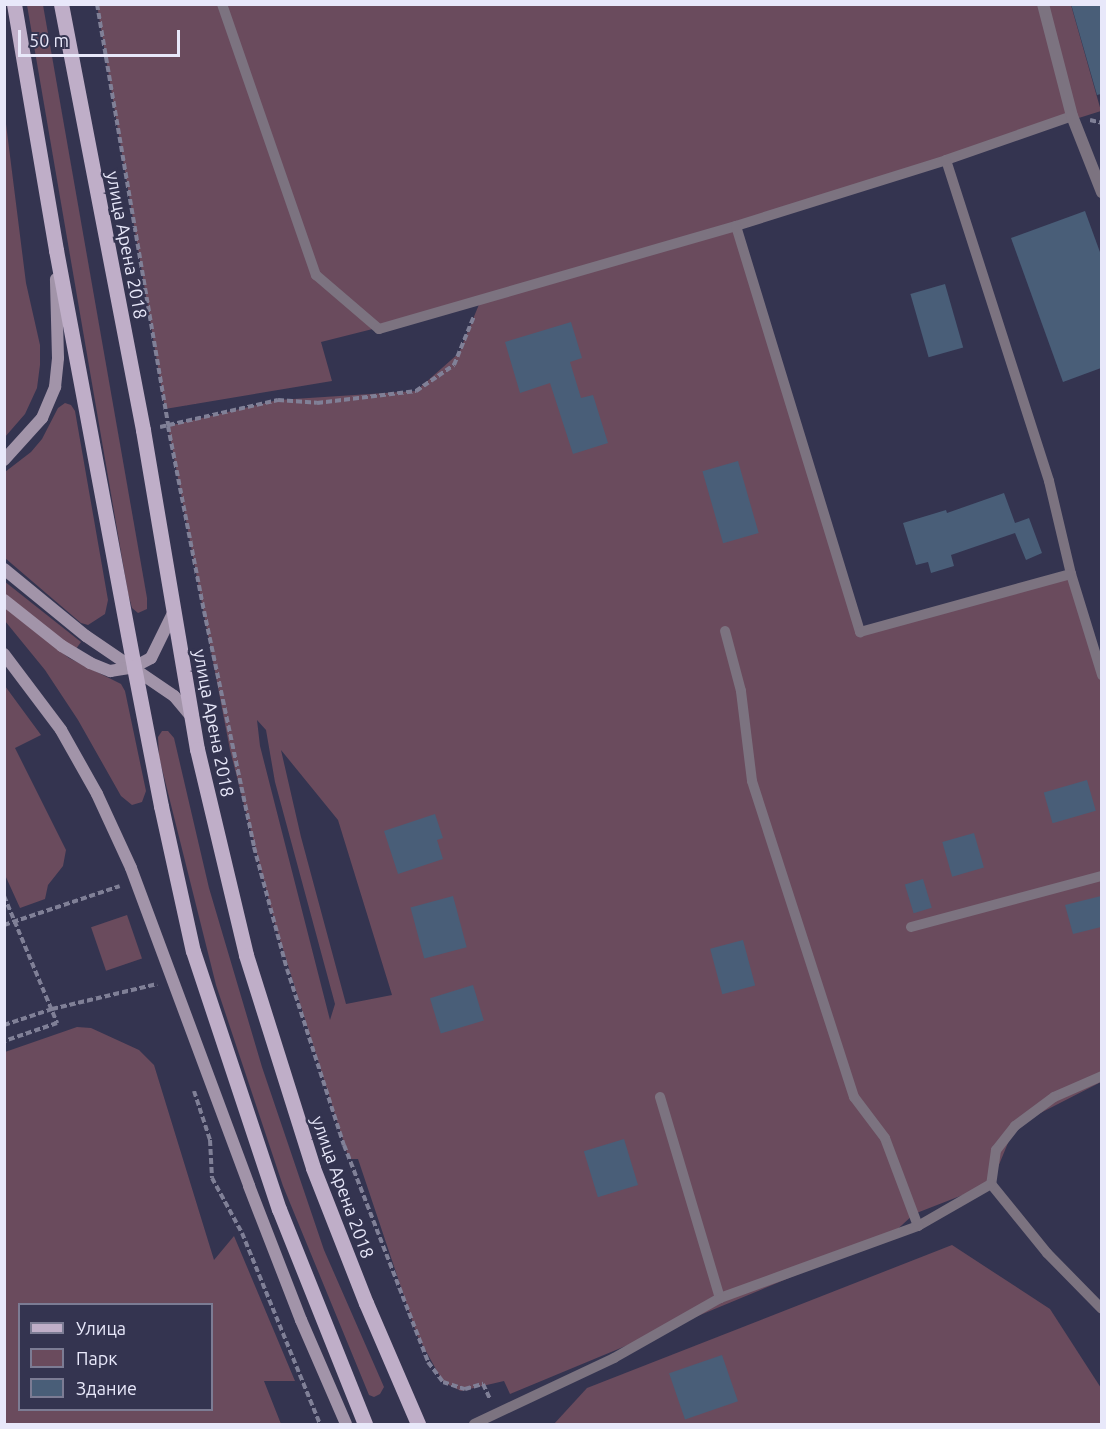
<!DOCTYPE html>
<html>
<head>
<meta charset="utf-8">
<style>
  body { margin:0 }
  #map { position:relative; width:1106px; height:1429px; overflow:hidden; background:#343450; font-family:Ubuntu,sans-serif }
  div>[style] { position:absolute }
  .green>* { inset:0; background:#6a4b5d; transform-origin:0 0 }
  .building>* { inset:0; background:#495e78; transform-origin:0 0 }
  .path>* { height:4px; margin-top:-2px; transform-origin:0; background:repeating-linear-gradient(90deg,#808097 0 6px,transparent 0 9px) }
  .service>* { height:10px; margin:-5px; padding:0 5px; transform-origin:5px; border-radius:5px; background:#7c7380 }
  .minor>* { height:12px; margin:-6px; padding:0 6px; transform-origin:6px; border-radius:6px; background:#7c7380 }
  .secondary>* { height:12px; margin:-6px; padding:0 6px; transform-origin:6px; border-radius:6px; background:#a294a9 }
  .primary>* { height:15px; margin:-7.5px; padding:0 7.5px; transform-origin:7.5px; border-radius:7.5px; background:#bfaec8 }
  span { translate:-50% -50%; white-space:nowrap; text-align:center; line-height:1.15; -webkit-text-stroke:5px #343450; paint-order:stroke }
  .street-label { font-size:18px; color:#e8e8fa }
  .frame { position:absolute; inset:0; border:6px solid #e8e8fa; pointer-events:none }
  .legend { position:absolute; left:18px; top:1303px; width:195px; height:108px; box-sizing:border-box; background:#343450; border:2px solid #7c7c94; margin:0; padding:8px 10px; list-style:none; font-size:18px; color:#e8e8fa }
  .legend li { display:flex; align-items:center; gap:12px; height:30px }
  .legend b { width:30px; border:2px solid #7c7c94 }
  .scale { position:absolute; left:18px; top:30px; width:162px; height:27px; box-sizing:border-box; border:3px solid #e8e8fa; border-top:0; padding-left:8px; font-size:18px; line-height:21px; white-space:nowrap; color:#e8e8fa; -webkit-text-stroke:4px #343450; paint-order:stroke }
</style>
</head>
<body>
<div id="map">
  <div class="green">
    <i style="clip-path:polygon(27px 5px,43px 5px,147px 598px,147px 609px,138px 613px,132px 608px,128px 593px)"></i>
    <i style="clip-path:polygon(evenodd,97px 5px,1071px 5px,1101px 111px,736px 226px,860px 632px,1071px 574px,1101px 676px,1101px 1082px,1015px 1126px,991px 1184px,914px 1214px,890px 1236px,510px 1394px,504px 1381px,461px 1391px,443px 1382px,417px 1335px,358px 1159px,349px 1159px,275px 924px,230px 750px,168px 426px,278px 400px,416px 391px,459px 353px,480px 302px,321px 342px,332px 381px,165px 409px,97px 5px,257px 720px,266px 730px,275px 782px,335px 1004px,330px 1020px,260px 746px,257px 720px,97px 5px,281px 750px,338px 820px,392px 995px,346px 1004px,301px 837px,281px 750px)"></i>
    <i style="clip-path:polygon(5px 116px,26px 283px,40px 345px,40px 365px,37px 388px,25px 414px,5px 437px)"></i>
    <i style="clip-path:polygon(65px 403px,71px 405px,75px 411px,108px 600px,105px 614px,88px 625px,81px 623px,5px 558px,5px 472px,31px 452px,42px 439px,58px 408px)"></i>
    <i style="clip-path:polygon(4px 581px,81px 642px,73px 653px,5px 595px)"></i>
    <i style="clip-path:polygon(4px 607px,69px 658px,121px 684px,125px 691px,146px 791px,142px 802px,132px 805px,121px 796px,78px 720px,45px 670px,5px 621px)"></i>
    <i style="clip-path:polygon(5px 686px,41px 735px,15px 748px,66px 850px,63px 866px,48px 885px,45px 899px,20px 908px,5px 875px)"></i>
    <i style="clip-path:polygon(162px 731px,168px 731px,174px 738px,209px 888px,262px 1067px,324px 1250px,384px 1387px,380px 1394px,374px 1397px,369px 1395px,283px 1186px,216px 985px,159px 757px,158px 737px)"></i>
    <i style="left:127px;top:915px;width:46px;height:38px;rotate:71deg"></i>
    <i style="clip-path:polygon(evenodd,77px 1027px,91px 1028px,139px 1050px,154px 1065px,214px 1260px,234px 1236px,295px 1381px,264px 1381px,281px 1424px,5px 1424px,5px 1052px,77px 1027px,20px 1304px,212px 1304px,212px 1410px,20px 1410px,20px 1304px)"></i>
    <i style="clip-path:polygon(952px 1245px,1050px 1309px,1101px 1388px,1101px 1424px,554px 1424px,587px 1388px)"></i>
  </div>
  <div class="building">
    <i style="clip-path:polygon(1071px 4px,1101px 4px,1101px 94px,1097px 95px)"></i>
    <i style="clip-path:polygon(1085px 211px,1101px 255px,1101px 368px,1063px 382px,1011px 238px)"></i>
    <i style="left:945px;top:284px;width:66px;height:36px;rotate:74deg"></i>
    <i style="clip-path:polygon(571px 322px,582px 358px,570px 362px,581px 398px,593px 395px,608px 443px,573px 454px,550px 383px,520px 393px,505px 342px)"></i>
    <i style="left:738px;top:461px;width:75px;height:37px;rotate:74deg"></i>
    <i style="clip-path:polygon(1004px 493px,1015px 523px,1029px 518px,1042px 553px,1026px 560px,1015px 533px,951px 555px,954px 566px,931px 573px,928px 562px,916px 565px,903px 523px,946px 510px,947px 513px)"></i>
    <i style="left:1087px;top:780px;width:32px;height:45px;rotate:74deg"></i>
    <i style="clip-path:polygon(435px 814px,443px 838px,437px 840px,443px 859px,398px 874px,384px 831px)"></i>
    <i style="left:974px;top:833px;width:36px;height:33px;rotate:74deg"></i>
    <i style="left:923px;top:879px;width:30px;height:19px;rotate:73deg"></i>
    <i style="left:453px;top:896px;width:53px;height:44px;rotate:75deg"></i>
    <i style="clip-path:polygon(1101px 896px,1101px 927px,1073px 934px,1065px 905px)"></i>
    <i style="left:743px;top:940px;width:47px;height:34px;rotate:75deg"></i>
    <i style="left:473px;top:985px;width:37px;height:45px;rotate:73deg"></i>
    <i style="left:624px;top:1139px;width:48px;height:42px;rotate:73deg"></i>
    <i style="left:722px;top:1355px;width:49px;height:56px;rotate:71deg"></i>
  </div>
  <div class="path">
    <i style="left:97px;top:4px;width:428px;rotate:80.4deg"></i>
    <i style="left:168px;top:426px;width:188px;rotate:79deg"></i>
    <i style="left:204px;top:611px;width:241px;rotate:78deg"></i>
    <i style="left:254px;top:847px;width:126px;rotate:74.9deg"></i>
    <i style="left:287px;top:969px;width:185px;rotate:72.1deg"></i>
    <i style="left:344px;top:1145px;width:233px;rotate:68.8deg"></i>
    <i style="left:428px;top:1362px;width:25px;rotate:53deg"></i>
    <i style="left:443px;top:1382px;width:23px;rotate:18deg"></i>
    <i style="left:465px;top:1389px;width:19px;rotate:-16deg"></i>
    <i style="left:483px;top:1384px;width:17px;rotate:65deg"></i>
    <i style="left:1090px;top:120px;width:12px;rotate:14deg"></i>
    <i style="left:160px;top:427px;width:121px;rotate:-12.9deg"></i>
    <i style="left:278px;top:400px;width:39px;rotate:4deg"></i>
    <i style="left:317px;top:403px;width:100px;rotate:-6.9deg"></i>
    <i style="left:416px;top:391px;width:46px;rotate:-34.4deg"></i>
    <i style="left:454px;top:365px;width:53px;rotate:-67.8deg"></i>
    <i style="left:4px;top:896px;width:138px;rotate:67.3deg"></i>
    <i style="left:57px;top:1023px;width:56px;rotate:161.2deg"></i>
    <i style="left:4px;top:925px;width:122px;rotate:-18.6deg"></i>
    <i style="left:4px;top:1025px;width:51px;rotate:-18.4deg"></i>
    <i style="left:52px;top:1009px;width:108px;rotate:-13.4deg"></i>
    <i style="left:194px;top:1091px;width:52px;rotate:71.9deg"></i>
    <i style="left:210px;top:1140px;width:38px;rotate:87deg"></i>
    <i style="left:212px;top:1178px;width:63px;rotate:61.4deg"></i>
    <i style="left:242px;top:1233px;width:206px;rotate:67.8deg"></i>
  </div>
  <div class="service">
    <i style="left:222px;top:4px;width:287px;rotate:70.9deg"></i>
    <i style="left:316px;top:275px;width:83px;rotate:40.6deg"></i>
    <i style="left:379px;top:329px;width:372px;rotate:-16.1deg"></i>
    <i style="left:736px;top:226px;width:220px;rotate:-17.4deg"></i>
    <i style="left:946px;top:160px;width:133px;rotate:-19.2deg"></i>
    <i style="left:946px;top:160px;width:337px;rotate:72.2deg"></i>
    <i style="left:1049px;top:481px;width:96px;rotate:76.7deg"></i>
    <i style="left:1071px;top:574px;width:106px;rotate:72.9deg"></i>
    <i style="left:736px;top:226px;width:425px;rotate:73deg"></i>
    <i style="left:860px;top:632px;width:219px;rotate:-15.4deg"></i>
    <i style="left:911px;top:927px;width:198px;rotate:-15deg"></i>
    <i style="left:1102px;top:1076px;width:52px;rotate:156.4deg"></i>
    <i style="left:1054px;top:1097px;width:49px;rotate:143.4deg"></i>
    <i style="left:1015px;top:1126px;width:31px;rotate:128deg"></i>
    <i style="left:996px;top:1150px;width:34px;rotate:98deg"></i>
    <i style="left:991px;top:1184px;width:89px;rotate:50.9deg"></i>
    <i style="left:1047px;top:1253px;width:78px;rotate:45.5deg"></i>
    <i style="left:660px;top:1097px;width:210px;rotate:73.4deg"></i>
    <i style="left:918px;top:1226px;width:84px;rotate:-29.9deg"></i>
    <i style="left:474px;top:1424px;width:155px;rotate:-25.2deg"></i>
    <i style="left:614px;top:1358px;width:122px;rotate:-29.5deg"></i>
    <i style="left:720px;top:1298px;width:211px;rotate:-20deg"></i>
    <i style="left:918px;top:1226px;width:94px;rotate:-110.6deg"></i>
    <i style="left:885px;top:1138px;width:51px;rotate:-127.1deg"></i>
    <i style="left:854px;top:1097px;width:332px;rotate:-107.9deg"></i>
    <i style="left:752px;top:781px;width:91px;rotate:-97deg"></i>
    <i style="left:741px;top:691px;width:62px;rotate:-104.9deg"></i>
  </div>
  <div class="minor">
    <i style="left:1043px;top:4px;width:116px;rotate:75.5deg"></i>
    <i style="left:1072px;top:116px;width:82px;rotate:68.5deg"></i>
  </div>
  <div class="secondary">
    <i style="left:4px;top:460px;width:57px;rotate:-47.9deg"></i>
    <i style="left:42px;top:418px;width:34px;rotate:-67deg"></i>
    <i style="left:55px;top:387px;width:29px;rotate:-84deg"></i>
    <i style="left:58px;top:358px;width:79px;rotate:-91.5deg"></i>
    <i style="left:4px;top:569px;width:106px;rotate:39.3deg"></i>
    <i style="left:86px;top:636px;width:107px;rotate:34.3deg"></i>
    <i style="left:174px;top:696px;width:26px;rotate:50deg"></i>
    <i style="left:4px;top:600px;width:74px;rotate:38.4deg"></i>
    <i style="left:62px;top:646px;width:33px;rotate:31deg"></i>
    <i style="left:90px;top:663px;width:22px;rotate:22deg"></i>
    <i style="left:110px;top:671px;width:24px;rotate:-9deg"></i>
    <i style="left:134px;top:667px;width:19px;rotate:-28deg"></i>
    <i style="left:151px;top:658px;width:50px;rotate:-63.9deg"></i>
    <i style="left:4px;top:654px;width:95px;rotate:53.1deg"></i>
    <i style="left:61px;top:730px;width:73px;rotate:60.6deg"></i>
    <i style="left:97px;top:794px;width:81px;rotate:65.3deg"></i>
    <i style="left:131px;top:868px;width:339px;rotate:69.6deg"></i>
    <i style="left:249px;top:1186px;width:144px;rotate:68.8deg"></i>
    <i style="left:301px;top:1320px;width:113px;rotate:66.6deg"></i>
  </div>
  <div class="primary">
    <i style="left:14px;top:4px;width:250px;rotate:80.3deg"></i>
    <i style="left:56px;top:250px;width:424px;rotate:79.4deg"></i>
    <i style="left:134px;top:667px;width:142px;rotate:79deg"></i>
    <i style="left:161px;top:806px;width:148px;rotate:77.6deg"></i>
    <i style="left:193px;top:951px;width:272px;rotate:71.6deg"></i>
    <i style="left:279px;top:1209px;width:232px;rotate:68.2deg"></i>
    <i style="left:61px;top:4px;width:434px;rotate:79.1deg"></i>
    <i style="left:143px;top:430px;width:324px;rotate:80.4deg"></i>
    <i style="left:197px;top:749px;width:212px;rotate:76.6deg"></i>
    <i style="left:246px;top:955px;width:223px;rotate:72.5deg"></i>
    <i style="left:313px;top:1168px;width:145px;rotate:68.6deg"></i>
    <i style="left:366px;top:1303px;width:132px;rotate:66.7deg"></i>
  </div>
  <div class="street-label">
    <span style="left:127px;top:245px;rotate:79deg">улица Арена 2018</span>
    <span style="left:214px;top:723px;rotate:79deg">улица Арена 2018</span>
    <span style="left:343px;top:1187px;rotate:70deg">улица Арена 2018</span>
  </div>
  <div class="frame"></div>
  <ul class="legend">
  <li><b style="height:8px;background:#bfaec8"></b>Улица</li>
  <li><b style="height:16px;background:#6a4b5d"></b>Парк</li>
  <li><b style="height:16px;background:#495e78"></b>Здание</li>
  </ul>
  <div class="scale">50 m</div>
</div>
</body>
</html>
